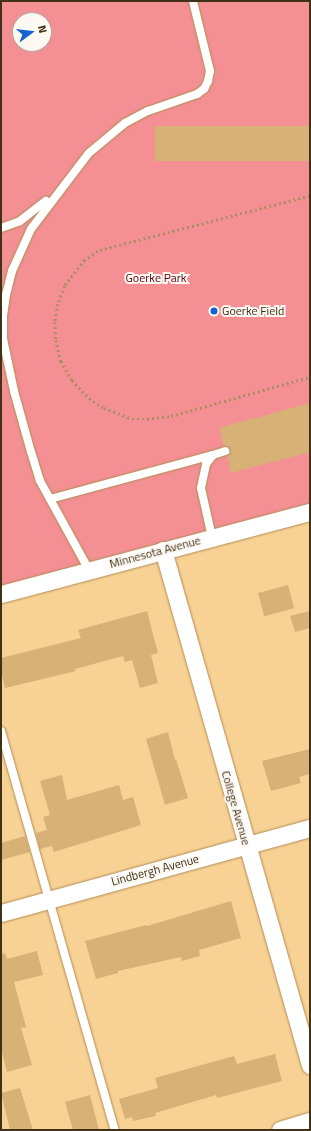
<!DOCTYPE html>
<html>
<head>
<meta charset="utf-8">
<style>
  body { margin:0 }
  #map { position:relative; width:311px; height:1131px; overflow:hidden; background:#f8d195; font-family:"Titillium Web",sans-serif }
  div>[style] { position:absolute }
  .green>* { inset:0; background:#f49094 }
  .building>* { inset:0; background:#d7b176; transform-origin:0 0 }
  .path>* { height:2.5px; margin-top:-1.25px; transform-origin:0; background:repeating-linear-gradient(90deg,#ab8e61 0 2px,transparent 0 5px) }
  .roads { filter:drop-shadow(0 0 1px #b28d53) drop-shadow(0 0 1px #b28d53) }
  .service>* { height:8px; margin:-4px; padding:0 4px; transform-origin:4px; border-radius:4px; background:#fff }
  .minor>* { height:17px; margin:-8.5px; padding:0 8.5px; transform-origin:8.5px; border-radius:8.5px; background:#fff }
  .dots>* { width:11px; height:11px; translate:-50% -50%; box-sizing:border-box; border:2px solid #fcf8f2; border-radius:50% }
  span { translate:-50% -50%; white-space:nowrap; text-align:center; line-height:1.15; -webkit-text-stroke:4px #fcf8f2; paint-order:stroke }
  .park-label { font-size:12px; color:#5d0016 }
  .poi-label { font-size:12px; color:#403119 }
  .left { translate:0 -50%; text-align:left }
  .street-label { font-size:12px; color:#403119 }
  .frame { position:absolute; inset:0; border:2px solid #403119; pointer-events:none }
  .north { position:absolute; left:12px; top:12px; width:40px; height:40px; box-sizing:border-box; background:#fcf8f2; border:1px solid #b1a89b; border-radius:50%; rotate:75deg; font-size:11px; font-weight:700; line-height:16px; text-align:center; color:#403119 }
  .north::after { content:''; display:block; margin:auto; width:14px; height:18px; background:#1164ce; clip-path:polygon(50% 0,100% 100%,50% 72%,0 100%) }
</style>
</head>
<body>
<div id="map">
  <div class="green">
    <i style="clip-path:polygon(evenodd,1px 1px,310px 1px,310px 512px,1px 594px,1px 1px,20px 20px,44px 20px,44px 44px,20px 44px,20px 20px)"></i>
  </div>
  <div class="building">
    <i style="left:310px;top:126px;width:35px;height:155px;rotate:90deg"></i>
    <i style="clip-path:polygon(310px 403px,310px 452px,231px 473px,227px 456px,229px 454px,230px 450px,228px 447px,224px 446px,219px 428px)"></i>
    <i style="left:288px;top:585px;width:24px;height:31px;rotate:75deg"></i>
    <i style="clip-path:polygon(147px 611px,158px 653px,151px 655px,158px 683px,140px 688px,132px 660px,125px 662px,123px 656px,75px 669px,76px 671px,5px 688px,1px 671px,1px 658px,81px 638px,78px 630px)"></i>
    <i style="clip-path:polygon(310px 611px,310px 628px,295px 632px,290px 616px)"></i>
    <i style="clip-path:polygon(168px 732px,175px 760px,176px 759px,188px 798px,165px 805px,146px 739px)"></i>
    <i style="clip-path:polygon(310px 749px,310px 774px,299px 777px,301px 783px,271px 791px,262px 761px)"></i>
    <i style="clip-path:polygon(62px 775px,67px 800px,119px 785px,123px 800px,133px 797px,141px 825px,54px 852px,52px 846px,40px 849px,36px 833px,47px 830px,43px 817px,50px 815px,40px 781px)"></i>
    <i style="clip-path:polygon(25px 836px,30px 852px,1px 860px,1px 843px)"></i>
    <i style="clip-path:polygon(231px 901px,241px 938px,199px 950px,200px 956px,182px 961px,181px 957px,118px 971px,118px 973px,96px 979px,85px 941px,146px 925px,147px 926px)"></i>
    <i style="clip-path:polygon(37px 951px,43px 975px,14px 982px,26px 1027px,21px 1028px,32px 1065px,7px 1072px,1px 1048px,1px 954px,5px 953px,7px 959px)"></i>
    <i style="clip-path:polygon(275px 1054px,282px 1081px,217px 1098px,216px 1095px,155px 1113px,156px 1116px,133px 1121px,132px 1117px,125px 1119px,119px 1099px,158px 1088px,155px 1078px,234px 1056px,237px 1064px)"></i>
    <i style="clip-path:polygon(20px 1088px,33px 1130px,10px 1130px,1px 1093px)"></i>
    <i style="clip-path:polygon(90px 1095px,99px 1130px,73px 1130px,65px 1102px)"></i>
  </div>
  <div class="path">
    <i style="left:310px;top:196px;width:219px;rotate:165.5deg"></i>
    <i style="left:98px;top:251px;width:16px;rotate:145deg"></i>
    <i style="left:85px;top:260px;width:33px;rotate:128deg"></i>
    <i style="left:65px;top:286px;width:19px;rotate:111deg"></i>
    <i style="left:58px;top:304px;width:18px;rotate:99deg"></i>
    <i style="left:55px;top:322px;width:18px;rotate:87deg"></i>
    <i style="left:56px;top:340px;width:22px;rotate:77deg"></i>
    <i style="left:61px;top:361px;width:22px;rotate:60deg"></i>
    <i style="left:72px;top:380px;width:25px;rotate:47deg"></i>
    <i style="left:89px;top:398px;width:18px;rotate:34deg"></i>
    <i style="left:104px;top:408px;width:30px;rotate:21deg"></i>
    <i style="left:132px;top:419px;width:15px"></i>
    <i style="left:147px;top:419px;width:24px;rotate:-7deg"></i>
    <i style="left:171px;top:416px;width:144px;rotate:-15.7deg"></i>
  </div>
  <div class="roads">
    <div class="service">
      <i style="left:1px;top:228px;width:20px;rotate:-20deg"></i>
      <i style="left:20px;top:221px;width:33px;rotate:-38deg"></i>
      <i style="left:50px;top:499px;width:169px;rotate:-15.1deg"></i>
      <i style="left:212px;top:537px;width:50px;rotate:-102.7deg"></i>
      <i style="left:201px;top:488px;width:25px;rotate:-78deg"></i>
      <i style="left:206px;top:464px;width:11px;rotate:-52deg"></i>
      <i style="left:213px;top:455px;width:13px;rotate:-18deg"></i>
      <i style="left:89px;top:570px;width:102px;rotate:-118.8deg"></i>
      <i style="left:40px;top:481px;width:30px;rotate:-107deg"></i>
      <i style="left:31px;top:452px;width:63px;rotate:-105.6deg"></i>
      <i style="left:14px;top:391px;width:53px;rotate:-101.9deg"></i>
      <i style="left:3px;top:339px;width:23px;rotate:-90deg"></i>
      <i style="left:3px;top:316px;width:21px;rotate:-82deg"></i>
      <i style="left:6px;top:295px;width:25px;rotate:-76deg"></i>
      <i style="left:12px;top:271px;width:46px;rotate:-65.7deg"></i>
      <i style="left:31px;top:229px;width:96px;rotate:-52.7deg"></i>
      <i style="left:89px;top:153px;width:47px;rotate:-39.8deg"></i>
      <i style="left:125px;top:123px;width:26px;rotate:-28deg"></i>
      <i style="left:148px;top:111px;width:52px;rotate:-19.1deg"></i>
      <i style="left:197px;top:94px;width:9px;rotate:-36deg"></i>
      <i style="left:204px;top:89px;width:9px;rotate:-63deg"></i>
      <i style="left:208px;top:81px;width:10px;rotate:-79deg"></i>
      <i style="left:210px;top:71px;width:72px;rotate:-103.7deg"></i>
      <i style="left:1px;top:731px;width:415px;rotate:74.1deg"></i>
    </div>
    <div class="minor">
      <i style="left:163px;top:550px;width:536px;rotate:74.07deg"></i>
      <i style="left:1px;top:594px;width:320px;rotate:-14.9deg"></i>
      <i style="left:1px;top:913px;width:320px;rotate:-15.4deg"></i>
      <i style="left:280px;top:1130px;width:31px;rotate:-17deg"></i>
    </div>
  </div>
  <div class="dots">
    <i style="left:214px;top:311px;background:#1164ce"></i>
  </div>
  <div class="park-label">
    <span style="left:156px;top:278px">Goerke Park</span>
  </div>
  <div class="poi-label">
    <span class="left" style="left:222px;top:311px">Goerke Field</span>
  </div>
  <div class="street-label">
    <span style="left:155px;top:552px;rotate:-15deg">Minnesota Avenue</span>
    <span style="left:236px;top:808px;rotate:74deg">College Avenue</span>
    <span style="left:155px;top:870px;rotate:-15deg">Lindbergh Avenue</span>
  </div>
  <div class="frame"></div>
  <div class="north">N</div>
</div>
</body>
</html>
